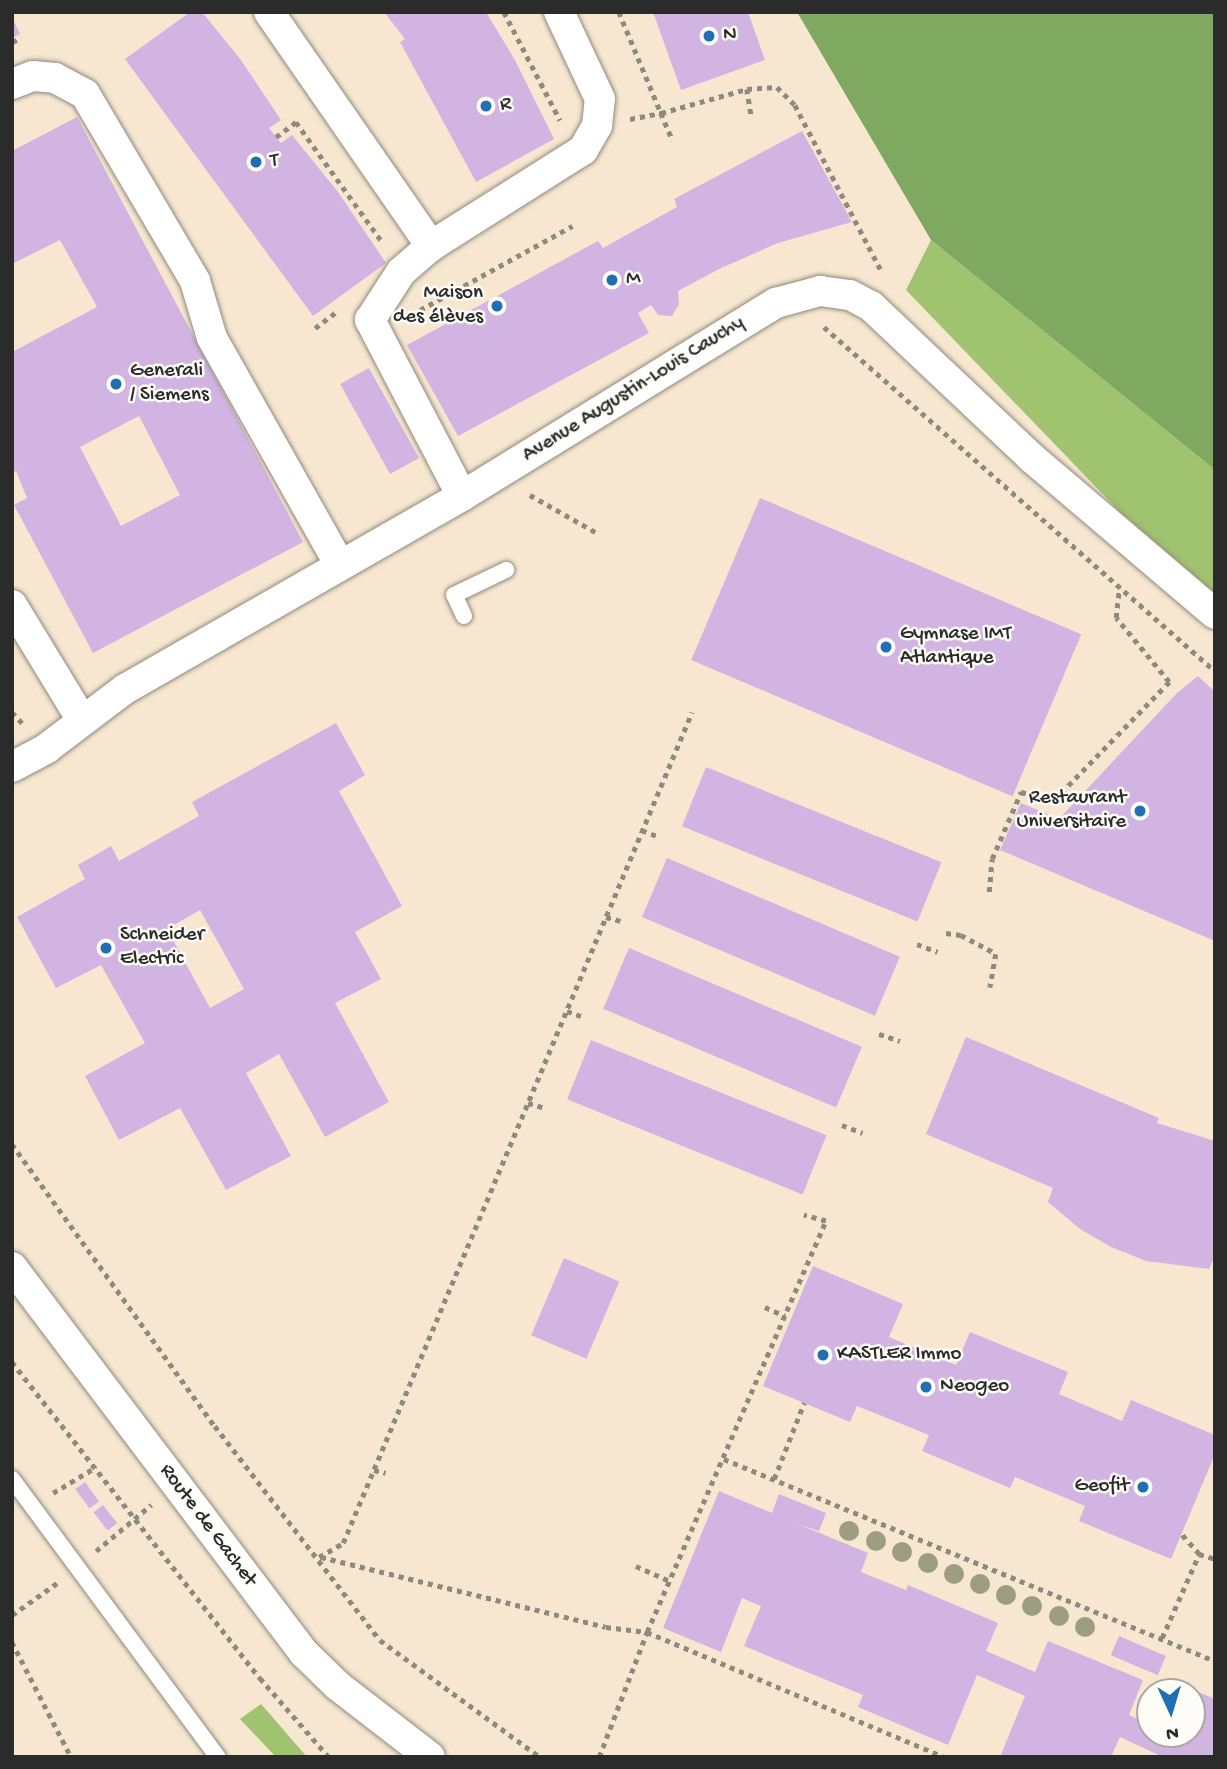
<!DOCTYPE html>
<html>
<head>
<meta charset="utf-8">
<style>
  body { margin:0 }
  #map { position:relative; width:1227px; height:1769px; overflow:hidden; background:#f7e7d0; font-family:"Gochi Hand",sans-serif }
  div>[style] { position:absolute }
  .green>* { inset:0; background:#9fc36e }
  .forest>* { inset:0; background:#7fa961 }
  .building>* { inset:0; background:#d1b4e2; transform-origin:0 0 }
  .path>* { height:4.5px; margin-top:-2.25px; transform-origin:0; background:repeating-linear-gradient(90deg,#91897e 0 5px,transparent 0 10px) }
  .roads { filter:drop-shadow(0 0 2px #91897e) drop-shadow(0 0 2px #91897e) }
  .service>* { height:16px; margin:-8px; padding:0 8px; transform-origin:8px; border-radius:8px; background:#fff }
  .minor>* { height:30px; margin:-15px; padding:0 15px; transform-origin:15px; border-radius:15px; background:#fff }
  .trees>* { width:20px; height:20px; margin:-10px; border-radius:50%; background:#9d9d82 }
  .dots>* { width:19px; height:19px; translate:-50% -50%; box-sizing:border-box; border:4px solid #fdfcf7; border-radius:50% }
  span { translate:-50% -50%; white-space:nowrap; text-align:center; line-height:1.15; -webkit-text-stroke:5px #fdfcf7; paint-order:stroke }
  .poi-label { font-size:21px; color:#2b2b2b }
  .left { translate:0 -50%; text-align:left }
  .right { translate:-100% -50%; text-align:right }
  .street-label { font-size:21px; color:#2b2b2b }
  .frame { position:absolute; inset:0; border:14px solid #2b2b2b; pointer-events:none }
  .north { position:absolute; left:1136px; top:1678px; width:70px; height:70px; box-sizing:border-box; background:#fdfcf7; border:2px solid #a9a8a5; border-radius:50%; rotate:176deg; font-size:19px; font-weight:700; line-height:28px; text-align:center; color:#2b2b2b }
  .north::after { content:''; display:block; margin:auto; width:24px; height:32px; background:#1f6fb2; clip-path:polygon(50% 0,100% 100%,50% 72%,0 100%) }
</style>
</head>
<body>
<div id="map">
  <div class="green">
    <i style="clip-path:polygon(931px 240px,1215px 470px,1215px 593px,1120px 512px,906px 290px)"></i>
    <i style="clip-path:polygon(261px 1704px,307px 1757px,276px 1757px,240px 1719px)"></i>
  </div>
  <div class="forest">
    <i style="clip-path:polygon(797px 12px,1215px 12px,1215px 470px,931px 240px)"></i>
  </div>
  <div class="building">
    <i style="clip-path:polygon(190px 12px,202px 12px,241px 60px,281px 120px,269px 128px,281px 143px,292px 135px,338px 192px,386px 263px,313px 316px,125px 59px)"></i>
    <i style="clip-path:polygon(384px 12px,486px 12px,515px 60px,554px 139px,476px 182px,400px 42px,405px 39px)"></i>
    <i style="clip-path:polygon(653px 12px,748px 12px,765px 60px,681px 90px)"></i>
    <i style="clip-path:polygon(12px 17px,20px 34px,12px 38px)"></i>
    <i style="clip-path:polygon(evenodd,77px 117px,303px 542px,93px 653px,14px 505px,27px 498px,16px 471px,12px 473px,12px 352px,97px 307px,60px 240px,12px 264px,12px 151px,77px 117px,139px 416px,180px 495px,121px 526px,80px 447px,139px 416px)"></i>
    <i style="clip-path:polygon(802px 131px,852px 222px,778px 243px,719px 269px,678px 291px,679px 304px,672px 316px,658px 315px,651px 305px,638px 313px,649px 333px,458px 436px,407px 345px,598px 241px,603px 248px,677px 207px,674px 199px)"></i>
    <i style="left:369px;top:368px;width:103px;height:33px;rotate:61deg"></i>
    <i style="left:760px;top:498px;width:349px;height:176px;rotate:23deg"></i>
    <i style="clip-path:polygon(1198px 676px,1215px 692px,1215px 941px,1000px 850px,1021px 803px,1059px 819px,1176px 694px)"></i>
    <i style="clip-path:polygon(evenodd,336px 723px,365px 775px,339px 791px,402px 906px,355px 932px,381px 979px,335px 1003px,389px 1102px,325px 1137px,279px 1054px,246px 1073px,291px 1156px,226px 1190px,180px 1108px,119px 1140px,85px 1076px,145px 1043px,101px 965px,56px 988px,17px 917px,85px 879px,78px 865px,111px 846px,119px 861px,199px 816px,192px 802px,336px 723px,200px 910px,244px 989px,210px 1008px,167px 929px,200px 910px)"></i>
    <i style="left:706px;top:767px;width:254px;height:64px;rotate:22deg"></i>
    <i style="left:667px;top:858px;width:253px;height:64px;rotate:23deg"></i>
    <i style="left:629px;top:948px;width:253px;height:66px;rotate:23deg"></i>
    <i style="clip-path:polygon(966px 1037px,1159px 1118px,1157px 1123px,1215px 1141px,1215px 1255px,1209px 1269px,1146px 1261px,1111px 1247px,1080px 1229px,1048px 1202px,1053px 1188px,926px 1134px)"></i>
    <i style="left:591px;top:1040px;width:254px;height:64px;rotate:22deg"></i>
    <i style="left:564px;top:1258px;width:60px;height:84px;rotate:23deg"></i>
    <i style="clip-path:polygon(813px 1266px,903px 1304px,889px 1337px,956px 1365px,970px 1332px,1068px 1372px,1059px 1394px,1122px 1421px,1131px 1400px,1215px 1435px,1215px 1454px,1171px 1559px,1079px 1521px,1085px 1506px,1015px 1477px,1010px 1488px,922px 1451px,929px 1435px,857px 1406px,850px 1422px,763px 1386px)"></i>
    <i style="left:85px;top:1482px;width:24px;height:12px;rotate:54deg"></i>
    <i style="clip-path:polygon(719px 1491px,772px 1513px,779px 1494px,826px 1513px,819px 1531px,798px 1524px,868px 1553px,861px 1572px,906px 1590px,908px 1585px,998px 1623px,986px 1651px,1035px 1672px,1048px 1641px,1143px 1680px,1129px 1715px,1150px 1725px,1150px 1734px,1192px 1734px,1196px 1691px,1215px 1699px,1215px 1757px,1163px 1757px,1120px 1737px,1111px 1757px,1000px 1757px,1025px 1696px,977px 1675px,948px 1745px,858px 1707px,863px 1695px,744px 1646px,761px 1606px,742px 1598px,721px 1652px,663px 1628px)"></i>
    <i style="left:103px;top:1505px;width:23px;height:12px;rotate:52deg"></i>
    <i style="left:1119px;top:1636px;width:51px;height:21px;rotate:23deg"></i>
  </div>
  <div class="path">
    <i style="left:504px;top:12px;width:122px;rotate:62.6deg"></i>
    <i style="left:619px;top:12px;width:109px;rotate:67.4deg"></i>
    <i style="left:661px;top:113px;width:89px;rotate:-15.6deg"></i>
    <i style="left:747px;top:89px;width:30px;rotate:-4deg"></i>
    <i style="left:777px;top:87px;width:25px;rotate:45deg"></i>
    <i style="left:795px;top:105px;width:188px;rotate:62.5deg"></i>
    <i style="left:12px;top:42px;width:10px;rotate:-24deg"></i>
    <i style="left:747px;top:89px;width:30px;rotate:81deg"></i>
    <i style="left:630px;top:119px;width:32px;rotate:-11deg"></i>
    <i style="left:661px;top:113px;width:30px;rotate:67deg"></i>
    <i style="left:276px;top:137px;width:25px;rotate:-37deg"></i>
    <i style="left:296px;top:122px;width:149px;rotate:54.3deg"></i>
    <i style="left:420px;top:310px;width:174px;rotate:-28.9deg"></i>
    <i style="left:824px;top:327px;width:521px;rotate:41.34deg"></i>
    <i style="left:315px;top:328px;width:26px;rotate:-37deg"></i>
    <i style="left:530px;top:495px;width:79px;rotate:29.5deg"></i>
    <i style="left:12px;top:712px;width:16px;rotate:47deg"></i>
    <i style="left:642px;top:830px;width:16px;rotate:22deg"></i>
    <i style="left:989px;top:892px;width:33px;rotate:-85deg"></i>
    <i style="left:992px;top:859px;width:73px;rotate:-66.6deg"></i>
    <i style="left:1021px;top:792px;width:34px;rotate:14deg"></i>
    <i style="left:1054px;top:800px;width:165px;rotate:-45.7deg"></i>
    <i style="left:1169px;top:682px;width:83px;rotate:-129.6deg"></i>
    <i style="left:1116px;top:618px;width:30px;rotate:-84deg"></i>
    <i style="left:606px;top:917px;width:16px;rotate:15deg"></i>
    <i style="left:946px;top:933px;width:15px;rotate:8deg"></i>
    <i style="left:961px;top:935px;width:40px;rotate:28deg"></i>
    <i style="left:996px;top:954px;width:34px;rotate:100deg"></i>
    <i style="left:917px;top:944px;width:22px;rotate:21deg"></i>
    <i style="left:567px;top:1011px;width:15px;rotate:20deg"></i>
    <i style="left:879px;top:1034px;width:22px;rotate:18deg"></i>
    <i style="left:528px;top:1103px;width:15px;rotate:16deg"></i>
    <i style="left:842px;top:1125px;width:22px;rotate:21deg"></i>
    <i style="left:12px;top:1144px;width:347px;rotate:54.3deg"></i>
    <i style="left:215px;top:1426px;width:270px;rotate:52.4deg"></i>
    <i style="left:380px;top:1640px;width:198px;rotate:36.2deg"></i>
    <i style="left:765px;top:1307px;width:22px;rotate:24deg"></i>
    <i style="left:12px;top:1362px;width:402px;rotate:51.9deg"></i>
    <i style="left:260px;top:1678px;width:105px;rotate:48.9deg"></i>
    <i style="left:724px;top:1459px;width:531px;rotate:22.36deg"></i>
    <i style="left:374px;top:1470px;width:12px;rotate:14deg"></i>
    <i style="left:774px;top:1479px;width:82px;rotate:-68.5deg"></i>
    <i style="left:53px;top:1493px;width:50px;rotate:-31.2deg"></i>
    <i style="left:96px;top:1551px;width:72px;rotate:-39.9deg"></i>
    <i style="left:1199px;top:1554px;width:17px;rotate:17deg"></i>
    <i style="left:319px;top:1557px;width:28px;rotate:-30deg"></i>
    <i style="left:343px;top:1543px;width:901px;rotate:-67.22deg"></i>
    <i style="left:321px;top:1557px;width:293px;rotate:13.8deg"></i>
    <i style="left:606px;top:1627px;width:41px;rotate:7deg"></i>
    <i style="left:647px;top:1632px;width:322px;rotate:22.8deg"></i>
    <i style="left:636px;top:1566px;width:37px;rotate:24deg"></i>
    <i style="left:12px;top:1615px;width:55px;rotate:-35.4deg"></i>
    <i style="left:1162px;top:1638px;width:92px;rotate:-66.2deg"></i>
    <i style="left:1199px;top:1554px;width:27px;rotate:-132deg"></i>
    <i style="left:12px;top:1642px;width:129px;rotate:62.8deg"></i>
    <i style="left:599px;top:1757px;width:134px;rotate:-69deg"></i>
    <i style="left:647px;top:1632px;width:448px;rotate:-66.5deg"></i>
    <i style="left:826px;top:1221px;width:23px;rotate:-165deg"></i>
  </div>
  <div class="roads">
    <div class="service">
      <i style="left:464px;top:616px;width:23px;rotate:-115deg"></i>
      <i style="left:454px;top:595px;width:58px;rotate:-25.7deg"></i>
      <i style="left:12px;top:1479px;width:346px;rotate:53.5deg"></i>
    </div>
    <div class="minor">
      <i style="left:269px;top:12px;width:285px;rotate:55.3deg"></i>
      <i style="left:12px;top:84px;width:22px;rotate:-21deg"></i>
      <i style="left:33px;top:76px;width:22px;rotate:5deg"></i>
      <i style="left:55px;top:78px;width:34px;rotate:28deg"></i>
      <i style="left:85px;top:94px;width:217px;rotate:59.5deg"></i>
      <i style="left:195px;top:281px;width:59px;rotate:73.4deg"></i>
      <i style="left:212px;top:338px;width:261px;rotate:60.6deg"></i>
      <i style="left:462px;top:496px;width:199px;rotate:-117.6deg"></i>
      <i style="left:370px;top:320px;width:57px;rotate:-57.1deg"></i>
      <i style="left:401px;top:272px;width:40px;rotate:-41deg"></i>
      <i style="left:431px;top:246px;width:180px;rotate:-32.3deg"></i>
      <i style="left:583px;top:150px;width:28px;rotate:-60deg"></i>
      <i style="left:597px;top:126px;width:27px;rotate:-84deg"></i>
      <i style="left:600px;top:99px;width:96px;rotate:-115.2deg"></i>
      <i style="left:12px;top:605px;width:135px;rotate:58.7deg"></i>
      <i style="left:12px;top:767px;width:40px;rotate:-28deg"></i>
      <i style="left:47px;top:748px;width:98px;rotate:-37.1deg"></i>
      <i style="left:125px;top:689px;width:388px;rotate:-29.8deg"></i>
      <i style="left:462px;top:496px;width:369px;rotate:-31.6deg"></i>
      <i style="left:776px;top:303px;width:46px;rotate:-15.3deg"></i>
      <i style="left:820px;top:291px;width:30px;rotate:8deg"></i>
      <i style="left:850px;top:295px;width:24px;rotate:28deg"></i>
      <i style="left:871px;top:306px;width:223px;rotate:43.4deg"></i>
      <i style="left:1033px;top:459px;width:239px;rotate:40.4deg"></i>
      <i style="left:12px;top:1267px;width:484px;rotate:52.9deg"></i>
      <i style="left:304px;top:1653px;width:47px;rotate:44.1deg"></i>
      <i style="left:338px;top:1686px;width:116px;rotate:37.7deg"></i>
    </div>
  </div>
  <div class="trees">
    <i style="left:849px;top:1531px"></i>
    <i style="left:876px;top:1541px"></i>
    <i style="left:902px;top:1552px"></i>
    <i style="left:928px;top:1563px"></i>
    <i style="left:954px;top:1574px"></i>
    <i style="left:980px;top:1584px"></i>
    <i style="left:1006px;top:1595px"></i>
    <i style="left:1032px;top:1606px"></i>
    <i style="left:1059px;top:1616px"></i>
    <i style="left:1085px;top:1627px"></i>
  </div>
  <div class="dots">
    <i style="left:709px;top:36px;background:#1f6fb2"></i>
    <i style="left:486px;top:106px;background:#1f6fb2"></i>
    <i style="left:256px;top:162px;background:#1f6fb2"></i>
    <i style="left:612px;top:280px;background:#1f6fb2"></i>
    <i style="left:497px;top:306px;background:#1f6fb2"></i>
    <i style="left:116px;top:384px;background:#1f6fb2"></i>
    <i style="left:886px;top:647px;background:#1f6fb2"></i>
    <i style="left:1140px;top:811px;background:#1f6fb2"></i>
    <i style="left:106px;top:948px;background:#1f6fb2"></i>
    <i style="left:823px;top:1355px;background:#1f6fb2"></i>
    <i style="left:926px;top:1387px;background:#1f6fb2"></i>
    <i style="left:1143px;top:1487px;background:#1f6fb2"></i>
  </div>
  <div class="poi-label">
    <span class="left" style="left:723px;top:36px">N</span>
    <span class="left" style="left:500px;top:106px">R</span>
    <span class="left" style="left:270px;top:162px">T</span>
    <span class="left" style="left:626px;top:280px">M</span>
    <span class="right" style="left:483px;top:306px">Maison<br>des élèves</span>
    <span class="left" style="left:130px;top:384px">Generali<br>/ Siemens</span>
    <span class="left" style="left:900px;top:647px">Gymnase IMT<br>Atlantique</span>
    <span class="right" style="left:1126px;top:811px">Restaurant<br>Universitaire</span>
    <span class="left" style="left:120px;top:948px">Schneider<br>Electric</span>
    <span class="left" style="left:837px;top:1355px">KASTLER Immo</span>
    <span class="left" style="left:940px;top:1387px">Neogeo</span>
    <span class="right" style="left:1129px;top:1487px">Geofit</span>
  </div>
  <div class="street-label">
    <span style="left:634px;top:390px;rotate:-32deg">Avenue Augustin-Louis Cauchy</span>
    <span style="left:207px;top:1526px;rotate:53deg">Route de Gachet</span>
  </div>
  <div class="frame"></div>
  <div class="north">N</div>
</div>
</body>
</html>
